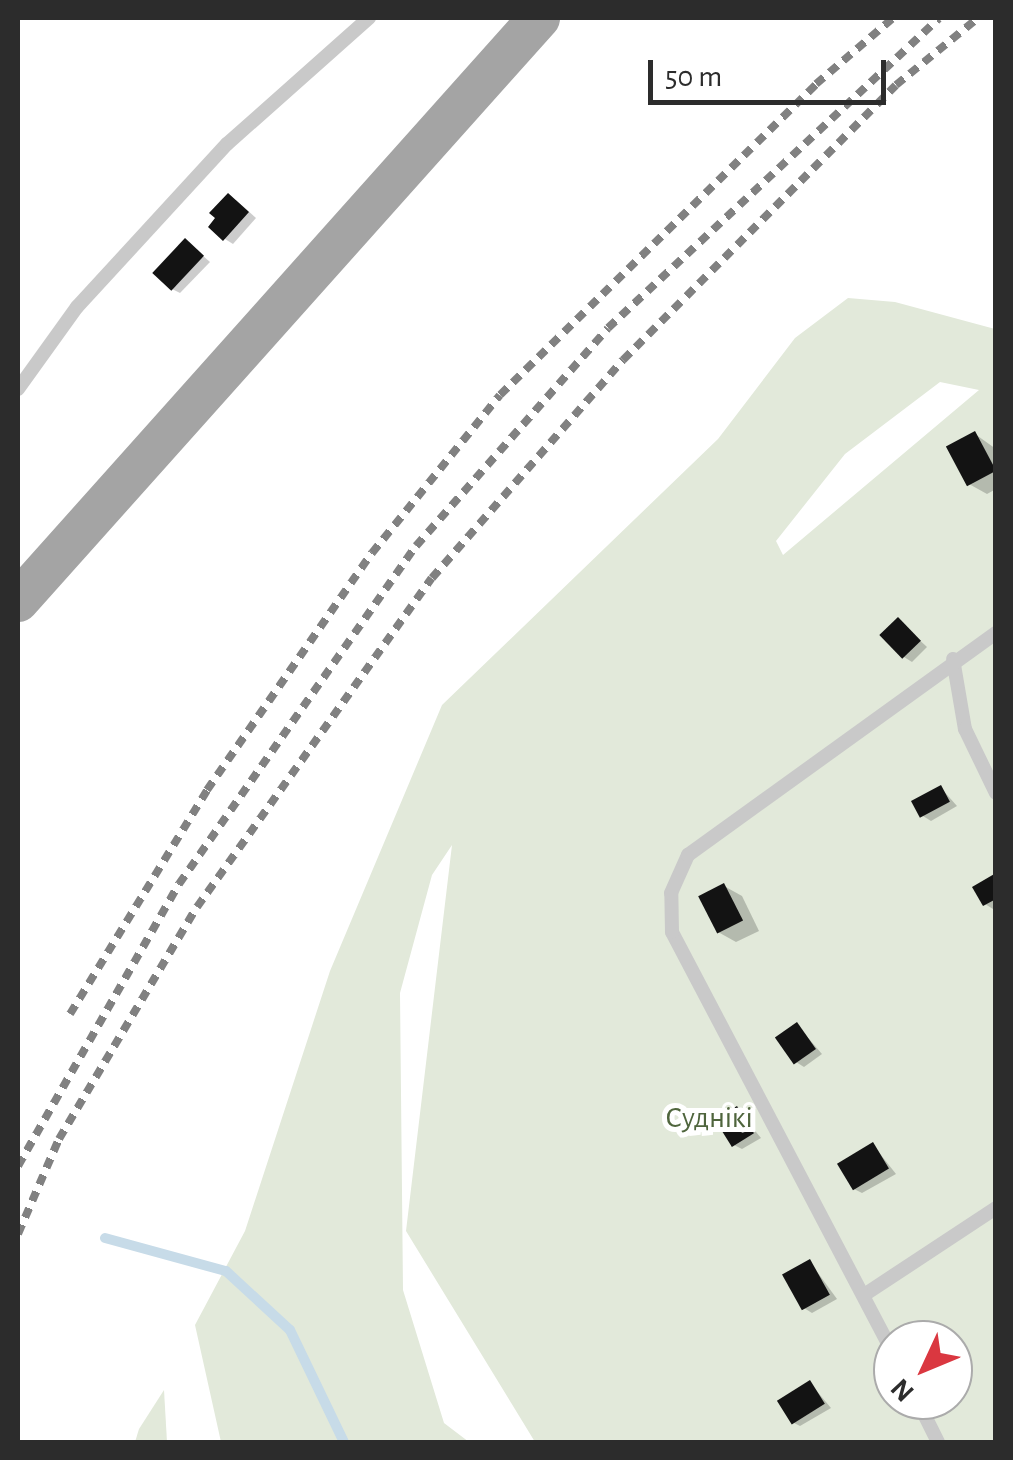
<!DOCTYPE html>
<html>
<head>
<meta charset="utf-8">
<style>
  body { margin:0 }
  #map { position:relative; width:1013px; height:1460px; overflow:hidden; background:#fff; font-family:"Alegreya Sans",sans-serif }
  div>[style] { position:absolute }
  .green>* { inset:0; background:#e2e9da }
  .shadow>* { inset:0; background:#0003 }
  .stream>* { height:10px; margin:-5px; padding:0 5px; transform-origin:5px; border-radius:5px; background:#c7dbe8 }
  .building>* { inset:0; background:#131313; transform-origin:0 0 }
  .lane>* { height:14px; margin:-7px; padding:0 7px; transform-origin:7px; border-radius:7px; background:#c9c9c9 }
  .primary>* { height:42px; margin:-21px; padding:0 21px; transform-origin:21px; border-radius:21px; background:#a4a4a4 }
  .rail>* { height:8px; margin-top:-4px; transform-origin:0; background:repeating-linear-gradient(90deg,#818181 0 10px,transparent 0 18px) }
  span { translate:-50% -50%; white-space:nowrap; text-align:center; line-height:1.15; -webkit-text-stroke:10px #fff; paint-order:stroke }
  .park-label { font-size:30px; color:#4f653d }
  .frame { position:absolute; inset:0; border:20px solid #2c2c2c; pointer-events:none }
  .north { position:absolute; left:873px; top:1320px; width:100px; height:100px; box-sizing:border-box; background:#fff; border:2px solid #ababab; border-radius:50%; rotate:226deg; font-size:28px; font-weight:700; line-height:40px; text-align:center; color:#2c2c2c }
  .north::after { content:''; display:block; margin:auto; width:35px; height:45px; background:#da3740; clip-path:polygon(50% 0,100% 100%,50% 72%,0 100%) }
  .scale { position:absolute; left:648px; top:60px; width:238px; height:45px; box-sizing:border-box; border:5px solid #2c2c2c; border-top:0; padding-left:12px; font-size:30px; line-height:35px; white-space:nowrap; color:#2c2c2c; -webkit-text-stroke:8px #fff; paint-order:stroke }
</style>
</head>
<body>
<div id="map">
  <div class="green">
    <i style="clip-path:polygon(evenodd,848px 298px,895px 302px,995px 329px,995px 1442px,535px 1442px,406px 1231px,452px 845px,432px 875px,400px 993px,403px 1290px,444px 1423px,469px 1442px,221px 1442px,195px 1325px,245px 1231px,330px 971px,442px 705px,718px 439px,795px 338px,848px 298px,940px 382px,979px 390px,783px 555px,776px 541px,845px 454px,940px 382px,848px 298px,893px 1340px,953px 1340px,953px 1400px,893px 1400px,893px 1340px)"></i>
    <i style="clip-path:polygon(164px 1390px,167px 1442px,135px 1442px,139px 1429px)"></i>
  </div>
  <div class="shadow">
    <i style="clip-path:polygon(236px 200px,256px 218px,233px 244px,225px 239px)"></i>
    <i style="clip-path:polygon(186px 241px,210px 262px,180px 293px,172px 289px)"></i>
    <i style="clip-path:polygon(975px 434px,996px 449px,996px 489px,987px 494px,969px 484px)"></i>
    <i style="clip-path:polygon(898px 620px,927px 647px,912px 662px,904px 657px)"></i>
    <i style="clip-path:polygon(941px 788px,957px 806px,931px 821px,923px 816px)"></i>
    <i style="clip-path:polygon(996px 875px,996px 908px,993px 909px,985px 904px)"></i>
    <i style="clip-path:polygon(724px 886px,742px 896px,759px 931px,736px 942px,718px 932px)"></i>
    <i style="clip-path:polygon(797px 1025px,822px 1054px,804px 1067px,796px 1062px)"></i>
    <i style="clip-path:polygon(737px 1109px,761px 1138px,742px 1149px,734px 1145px)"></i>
    <i style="clip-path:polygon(873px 1145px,896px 1174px,862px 1193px,854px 1189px)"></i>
    <i style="clip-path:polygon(810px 1262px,837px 1299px,812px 1313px,804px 1308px)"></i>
    <i style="clip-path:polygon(810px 1383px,831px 1408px,800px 1426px,792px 1422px)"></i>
  </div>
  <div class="stream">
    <i style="left:105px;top:1238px;width:125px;rotate:15.3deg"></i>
    <i style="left:226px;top:1271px;width:87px;rotate:42.7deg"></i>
    <i style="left:290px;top:1330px;width:124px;rotate:64.3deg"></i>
  </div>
  <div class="building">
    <i style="clip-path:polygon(228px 193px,249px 212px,223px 241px,208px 227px,215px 218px,209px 213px)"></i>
    <i style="left:185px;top:238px;width:26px;height:48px;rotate:43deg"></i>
    <i style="left:975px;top:431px;width:45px;height:33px;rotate:62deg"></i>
    <i style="left:898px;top:617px;width:33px;height:26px;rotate:46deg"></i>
    <i style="left:941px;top:785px;width:19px;height:34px;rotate:62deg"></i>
    <i style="clip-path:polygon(996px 873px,996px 899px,983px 906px,972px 887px)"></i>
    <i style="left:724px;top:883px;width:42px;height:29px;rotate:63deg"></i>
    <i style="left:797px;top:1022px;width:33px;height:27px;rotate:55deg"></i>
    <i style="left:737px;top:1106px;width:32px;height:26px;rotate:58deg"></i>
    <i style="left:873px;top:1142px;width:31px;height:42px;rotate:59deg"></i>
    <i style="left:810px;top:1259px;width:41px;height:32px;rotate:61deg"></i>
    <i style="left:810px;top:1380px;width:28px;height:39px;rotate:58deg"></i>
  </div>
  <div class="lane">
    <i style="left:18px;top:389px;width:101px;rotate:-54.3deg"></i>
    <i style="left:77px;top:307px;width:222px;rotate:-47.4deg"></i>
    <i style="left:227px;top:144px;width:190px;rotate:-41.6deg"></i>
    <i style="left:953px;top:659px;width:71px;rotate:80.3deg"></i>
    <i style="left:965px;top:729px;width:71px;rotate:64.2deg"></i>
    <i style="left:864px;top:1295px;width:158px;rotate:-33.4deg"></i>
    <i style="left:893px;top:1353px;width:475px;rotate:-117.7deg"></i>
    <i style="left:672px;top:932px;width:39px;rotate:-91deg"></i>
    <i style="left:671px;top:893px;width:42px;rotate:-65.9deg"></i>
    <i style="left:688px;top:855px;width:380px;rotate:-35.8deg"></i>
    <i style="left:917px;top:1400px;width:47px;rotate:63.4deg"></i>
  </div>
  <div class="primary">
    <i style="left:18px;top:601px;width:782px;rotate:-48.21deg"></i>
  </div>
  <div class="rail">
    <i style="left:70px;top:1014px;width:263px;rotate:-58.5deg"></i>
    <i style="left:207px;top:790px;width:289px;rotate:-55.2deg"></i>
    <i style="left:372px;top:553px;width:203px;rotate:-51deg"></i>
    <i style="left:500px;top:395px;width:443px;rotate:-44.5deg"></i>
    <i style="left:816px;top:84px;width:101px;rotate:-40.6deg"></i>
    <i style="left:18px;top:1166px;width:325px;rotate:-60.3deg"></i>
    <i style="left:179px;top:884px;width:413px;rotate:-55deg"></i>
    <i style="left:416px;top:546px;width:290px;rotate:-48.6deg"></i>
    <i style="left:608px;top:328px;width:453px;rotate:-43.1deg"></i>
    <i style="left:18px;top:1234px;width:103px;rotate:-66.7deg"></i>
    <i style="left:59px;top:1139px;width:270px;rotate:-59.3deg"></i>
    <i style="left:197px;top:907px;width:404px;rotate:-54.5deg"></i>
    <i style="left:432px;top:578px;width:290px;rotate:-48.8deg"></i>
    <i style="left:623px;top:360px;width:387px;rotate:-45.2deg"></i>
    <i style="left:896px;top:85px;width:106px;rotate:-39.3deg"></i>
  </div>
  <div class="park-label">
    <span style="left:709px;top:1118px">Суднікі</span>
  </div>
  <div class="frame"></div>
  <div class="north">N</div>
  <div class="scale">50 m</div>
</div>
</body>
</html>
